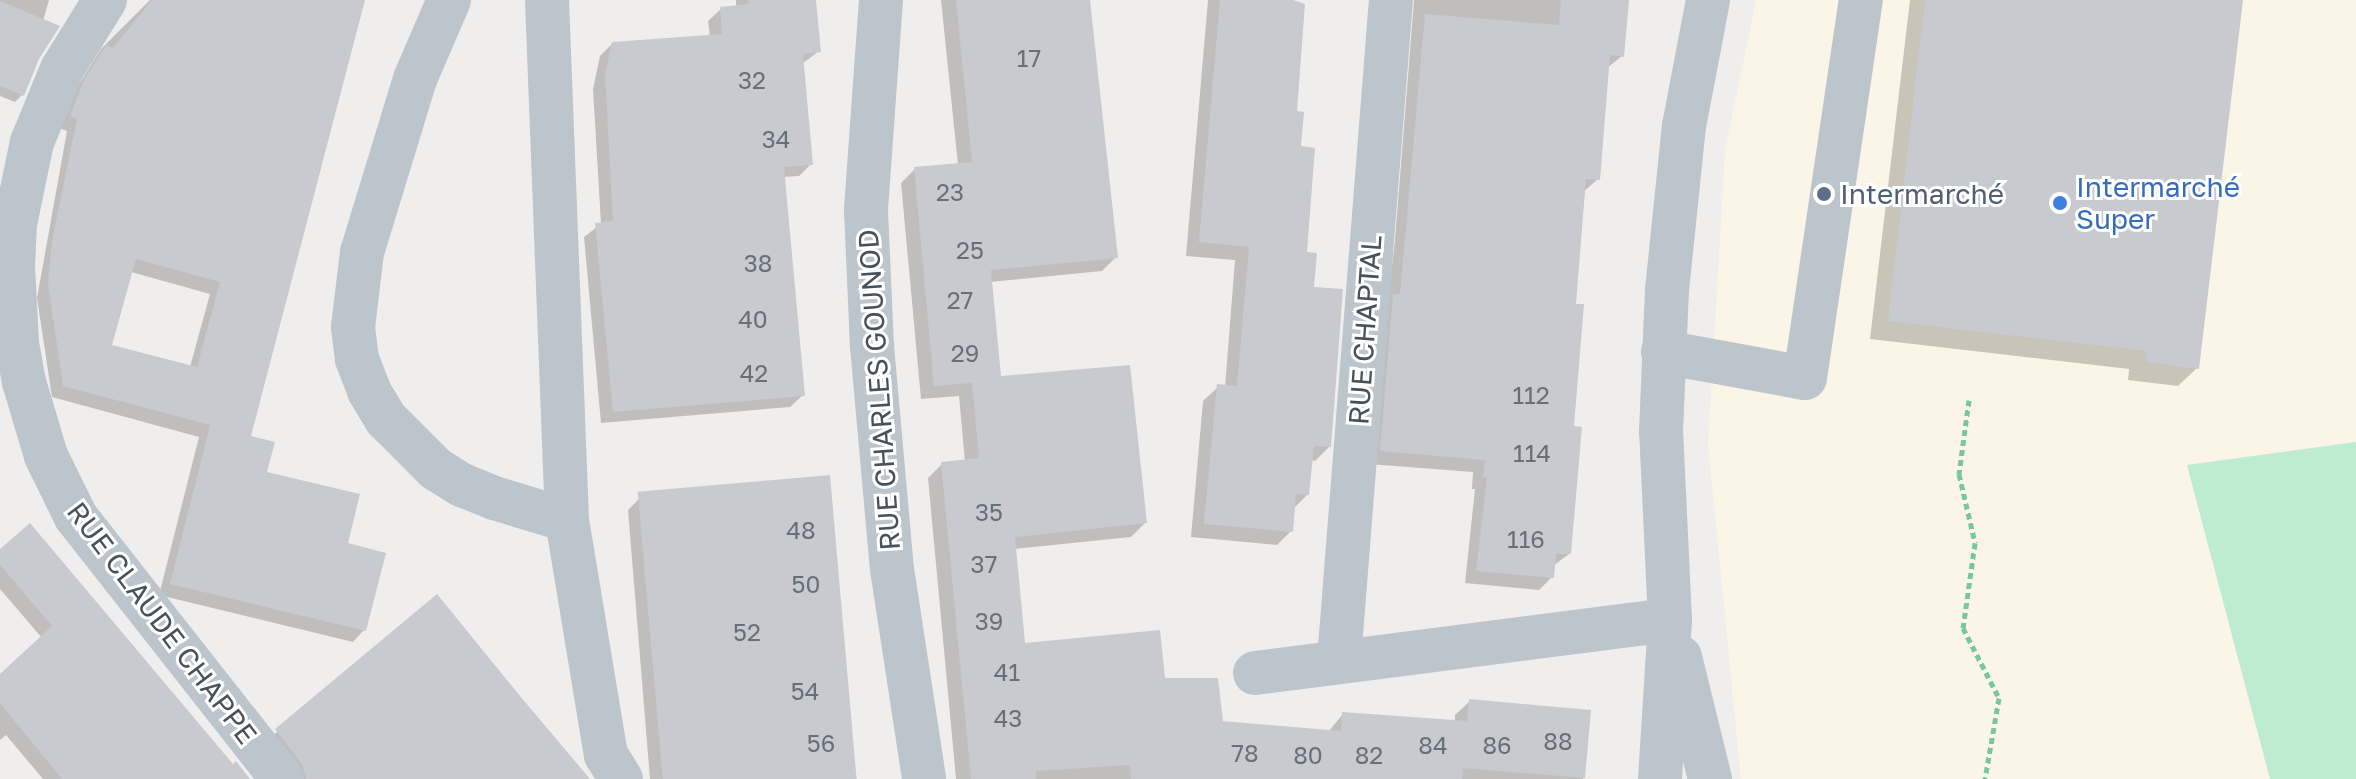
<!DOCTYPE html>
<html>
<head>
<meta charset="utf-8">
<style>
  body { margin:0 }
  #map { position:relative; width:2356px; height:779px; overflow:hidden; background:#f0eded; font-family:"Golos Text",sans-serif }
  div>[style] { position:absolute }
  .commercial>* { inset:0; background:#faf5e7 }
  .green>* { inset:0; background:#beecd0 }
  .shadow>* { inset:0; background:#0003 }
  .building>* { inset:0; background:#c8cad0; transform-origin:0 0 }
  .path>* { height:5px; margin-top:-2.5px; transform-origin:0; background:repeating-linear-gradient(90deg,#78c7a1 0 6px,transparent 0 10px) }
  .minor>* { height:44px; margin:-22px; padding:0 22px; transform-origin:22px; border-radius:22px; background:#bdc5cc }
  .dots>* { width:22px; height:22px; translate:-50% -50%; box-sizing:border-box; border:4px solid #fff; border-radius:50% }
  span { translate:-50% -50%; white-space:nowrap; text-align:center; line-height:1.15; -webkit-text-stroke:6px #fff; paint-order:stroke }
  .number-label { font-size:24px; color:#676f78 }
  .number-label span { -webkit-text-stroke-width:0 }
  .shop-label { font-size:28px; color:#366cbe }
  .left { translate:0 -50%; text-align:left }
  .service-label { font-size:28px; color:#4e5e75 }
  .street-label { font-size:28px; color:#47515a }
</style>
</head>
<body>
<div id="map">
  <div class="commercial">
    <i style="clip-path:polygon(1756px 0,2356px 0,2356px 442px,2187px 465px,2270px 779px,1741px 779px,1708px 444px,1725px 151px)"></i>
  </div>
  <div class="green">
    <i style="clip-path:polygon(2356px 442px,2356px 779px,2270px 779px,2187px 465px)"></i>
  </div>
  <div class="shadow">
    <i style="clip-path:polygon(0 0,49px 0,22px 95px,15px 102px,0 96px)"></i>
    <i style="clip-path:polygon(evenodd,150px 0,363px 0,248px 437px,265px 474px,364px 630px,353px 642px,159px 595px,199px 437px,52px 397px,37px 298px,67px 131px,59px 128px,73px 94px,101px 49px,150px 0,131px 272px,210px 294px,190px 367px,109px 347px,131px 272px)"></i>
    <i style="clip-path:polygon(736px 0,814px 0,819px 51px,802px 64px,811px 164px,799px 176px,783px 177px,803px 395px,790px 407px,601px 423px,584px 237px,601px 224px,593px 89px,600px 56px,612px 44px,710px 37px,708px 21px,721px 9px,736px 7px)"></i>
    <i style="clip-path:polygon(941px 0,1088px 0,1116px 257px,1102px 271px,990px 282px,999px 379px,1145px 523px,1131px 537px,1014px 549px,1023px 646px,1163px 681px,1221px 723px,1328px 732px,1343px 714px,1455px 722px,1455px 715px,1470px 701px,1588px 711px,1583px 779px,956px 779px,928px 478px,942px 464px,965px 462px,959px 396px,921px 399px,901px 183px,915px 169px,958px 165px)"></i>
    <i style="clip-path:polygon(1208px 0,1291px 0,1305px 254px,1312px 289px,1329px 447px,1315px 461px,1310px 460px,1308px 494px,1293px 509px,1291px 531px,1277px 545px,1191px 537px,1203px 401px,1218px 387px,1225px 387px,1235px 260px,1186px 256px)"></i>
    <i style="clip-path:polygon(1414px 0,1627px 0,1622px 56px,1607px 68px,1598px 179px,1583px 192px,1574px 305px,1569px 554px,1553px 566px,1552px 577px,1539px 590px,1465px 583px,1475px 489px,1472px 489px,1473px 472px,1369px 464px,1395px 240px)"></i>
    <i style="clip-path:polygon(1910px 0,2241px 0,2197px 368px,2178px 386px,2128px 380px,2129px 369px,1870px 339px)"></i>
    <i style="clip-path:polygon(639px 499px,857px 779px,650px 779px,628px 510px)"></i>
    <i style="clip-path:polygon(0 552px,233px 767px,249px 779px,43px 779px,6px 735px,0 740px,0 677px,42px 638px,0 589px)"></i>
    <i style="clip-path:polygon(437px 597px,586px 779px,293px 779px,265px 742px)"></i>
  </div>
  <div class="building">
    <i style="clip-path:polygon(evenodd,152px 0,365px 0,251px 436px,275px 442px,267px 472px,360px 494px,348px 543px,386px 553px,366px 631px,170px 584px,210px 425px,63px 386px,48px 284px,52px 241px,77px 119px,70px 116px,84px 80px,106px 45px,113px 48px,152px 0,136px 259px,220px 282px,197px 367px,112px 345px,136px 259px)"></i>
    <i style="clip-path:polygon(748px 0,816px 0,821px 52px,803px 54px,813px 165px,784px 167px,805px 396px,613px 412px,595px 223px,613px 221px,605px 75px,612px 42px,722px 34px,720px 7px,749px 4px)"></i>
    <i style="clip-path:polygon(956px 0,1090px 0,1118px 258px,991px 270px,1001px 376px,1130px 365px,1147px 523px,1015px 537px,1025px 643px,1160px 630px,1165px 678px,1218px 678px,1223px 721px,1341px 731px,1342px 712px,1467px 721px,1469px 699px,1591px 710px,1585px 778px,1463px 768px,1462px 779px,1131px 779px,1130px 765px,1036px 771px,1036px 779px,971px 779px,941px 462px,979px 458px,972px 383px,934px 386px,914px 167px,972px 162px)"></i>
    <i style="clip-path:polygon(1220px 0,1293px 0,1305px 4px,1297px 111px,1304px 112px,1301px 146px,1315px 148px,1307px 252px,1317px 253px,1314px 287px,1343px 289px,1331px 447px,1314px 446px,1309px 495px,1296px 494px,1293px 532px,1204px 524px,1217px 384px,1237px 386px,1249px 247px,1199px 242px)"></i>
    <i style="clip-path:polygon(1561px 0,1629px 0,1624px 57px,1610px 55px,1600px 180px,1586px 179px,1576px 304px,1584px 304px,1574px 426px,1582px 427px,1571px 554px,1556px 554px,1554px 578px,1476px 571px,1487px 477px,1483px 477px,1485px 460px,1380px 451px,1393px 294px,1400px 294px,1425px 14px,1559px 25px)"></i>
    <i style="clip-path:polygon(1925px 0,2243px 0,2199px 369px,2146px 362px,2147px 351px,1888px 321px)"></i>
    <i style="clip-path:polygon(0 1px,60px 26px,39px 59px,24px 96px,0 86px)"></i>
    <i style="left:830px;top:475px;width:305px;height:193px;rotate:85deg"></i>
    <i style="clip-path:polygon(30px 523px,233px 764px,236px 761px,250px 779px,62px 779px,0 703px,0 674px,52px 626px,0 565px,0 549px)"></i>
    <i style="clip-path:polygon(437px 594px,520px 696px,590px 779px,306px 779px,302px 764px,275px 729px)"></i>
  </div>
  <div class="path">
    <i style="left:1969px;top:400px;width:75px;rotate:97.7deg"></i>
    <i style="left:1959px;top:474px;width:71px;rotate:76.9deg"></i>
    <i style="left:1975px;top:543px;width:86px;rotate:98deg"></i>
    <i style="left:1963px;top:628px;width:79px;rotate:62.8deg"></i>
    <i style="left:1999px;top:698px;width:82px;rotate:99.8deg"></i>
  </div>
  <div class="minor">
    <i style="left:105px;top:0;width:81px;rotate:121.9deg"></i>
    <i style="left:62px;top:69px;width:79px;rotate:112.3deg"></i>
    <i style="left:32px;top:142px;width:84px;rotate:101.7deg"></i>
    <i style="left:15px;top:224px;width:42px;rotate:92.7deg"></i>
    <i style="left:13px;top:266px;width:77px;rotate:87deg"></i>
    <i style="left:17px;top:343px;width:40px;rotate:80deg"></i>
    <i style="left:24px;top:382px;width:77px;rotate:73.4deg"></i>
    <i style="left:46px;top:456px;width:68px;rotate:63.8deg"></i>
    <i style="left:76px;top:517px;width:333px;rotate:51.8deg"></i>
    <i style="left:449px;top:0;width:86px;rotate:113.3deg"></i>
    <i style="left:415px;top:79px;width:181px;rotate:107deg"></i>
    <i style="left:362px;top:252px;width:76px;rotate:96.8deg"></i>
    <i style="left:353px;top:327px;width:32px;rotate:83deg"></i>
    <i style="left:357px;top:359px;width:34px;rotate:69deg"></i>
    <i style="left:369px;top:391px;width:33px;rotate:59deg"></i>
    <i style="left:386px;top:419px;width:71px;rotate:45deg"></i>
    <i style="left:436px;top:469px;width:31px;rotate:32deg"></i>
    <i style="left:462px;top:485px;width:35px;rotate:22deg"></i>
    <i style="left:494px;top:498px;width:76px;rotate:16.8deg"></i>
    <i style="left:547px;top:0;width:520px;rotate:87.8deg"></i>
    <i style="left:567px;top:520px;width:238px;rotate:80.6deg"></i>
    <i style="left:606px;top:755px;width:28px;rotate:58deg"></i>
    <i style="left:881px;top:0;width:211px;rotate:94.1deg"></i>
    <i style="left:866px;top:210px;width:136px;rotate:87.5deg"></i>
    <i style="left:872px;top:346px;width:224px;rotate:84.9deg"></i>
    <i style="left:892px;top:569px;width:212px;rotate:81.3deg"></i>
    <i style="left:1663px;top:352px;width:144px;rotate:10.4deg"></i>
    <i style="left:1805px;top:378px;width:382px;rotate:-81.6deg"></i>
    <i style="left:1680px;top:657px;width:126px;rotate:76.2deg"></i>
    <i style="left:1339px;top:660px;width:662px;rotate:-85.5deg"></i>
    <i style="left:1255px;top:673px;width:418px;rotate:-7.3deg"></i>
    <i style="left:1660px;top:779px;width:159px;rotate:-86.4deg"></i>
    <i style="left:1670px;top:620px;width:188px;rotate:-92.7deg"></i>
    <i style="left:1661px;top:432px;width:142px;rotate:-87.6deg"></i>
    <i style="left:1667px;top:290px;width:165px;rotate:-84.1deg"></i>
    <i style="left:1684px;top:126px;width:128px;rotate:-79.2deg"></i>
  </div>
  <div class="dots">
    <i style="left:1824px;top:194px;background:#5c6f8a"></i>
    <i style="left:2060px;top:203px;background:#3f7fe0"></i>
  </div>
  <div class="number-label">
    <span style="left:1029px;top:58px">17</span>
    <span style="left:752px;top:80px">32</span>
    <span style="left:776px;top:139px">34</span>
    <span style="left:950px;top:192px">23</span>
    <span style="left:970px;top:250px">25</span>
    <span style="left:758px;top:263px">38</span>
    <span style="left:960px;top:300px">27</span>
    <span style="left:753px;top:319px">40</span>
    <span style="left:965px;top:353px">29</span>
    <span style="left:754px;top:373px">42</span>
    <span style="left:1531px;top:395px">112</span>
    <span style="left:1532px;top:453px">114</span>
    <span style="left:989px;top:512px">35</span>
    <span style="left:801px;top:530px">48</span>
    <span style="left:1526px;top:539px">116</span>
    <span style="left:984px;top:564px">37</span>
    <span style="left:806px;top:584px">50</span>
    <span style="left:989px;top:621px">39</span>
    <span style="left:747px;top:632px">52</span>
    <span style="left:1007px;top:672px">41</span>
    <span style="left:805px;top:691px">54</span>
    <span style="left:1008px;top:718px">43</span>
    <span style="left:1558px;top:741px">88</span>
    <span style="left:821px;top:743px">56</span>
    <span style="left:1433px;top:745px">84</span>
    <span style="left:1497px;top:745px">86</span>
    <span style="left:1245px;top:753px">78</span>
    <span style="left:1308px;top:755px">80</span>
    <span style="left:1369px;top:755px">82</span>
  </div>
  <div class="shop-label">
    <span class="left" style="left:2076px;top:203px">Intermarché<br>Super</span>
  </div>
  <div class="service-label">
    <span class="left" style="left:1840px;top:194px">Intermarché</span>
  </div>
  <div class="street-label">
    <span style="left:1365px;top:330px;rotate:-86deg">RUE CHAPTAL</span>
    <span style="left:879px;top:390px;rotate:-94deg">RUE CHARLES GOUNOD</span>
    <span style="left:162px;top:623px;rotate:53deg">RUE CLAUDE CHAPPE</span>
  </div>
</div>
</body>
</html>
